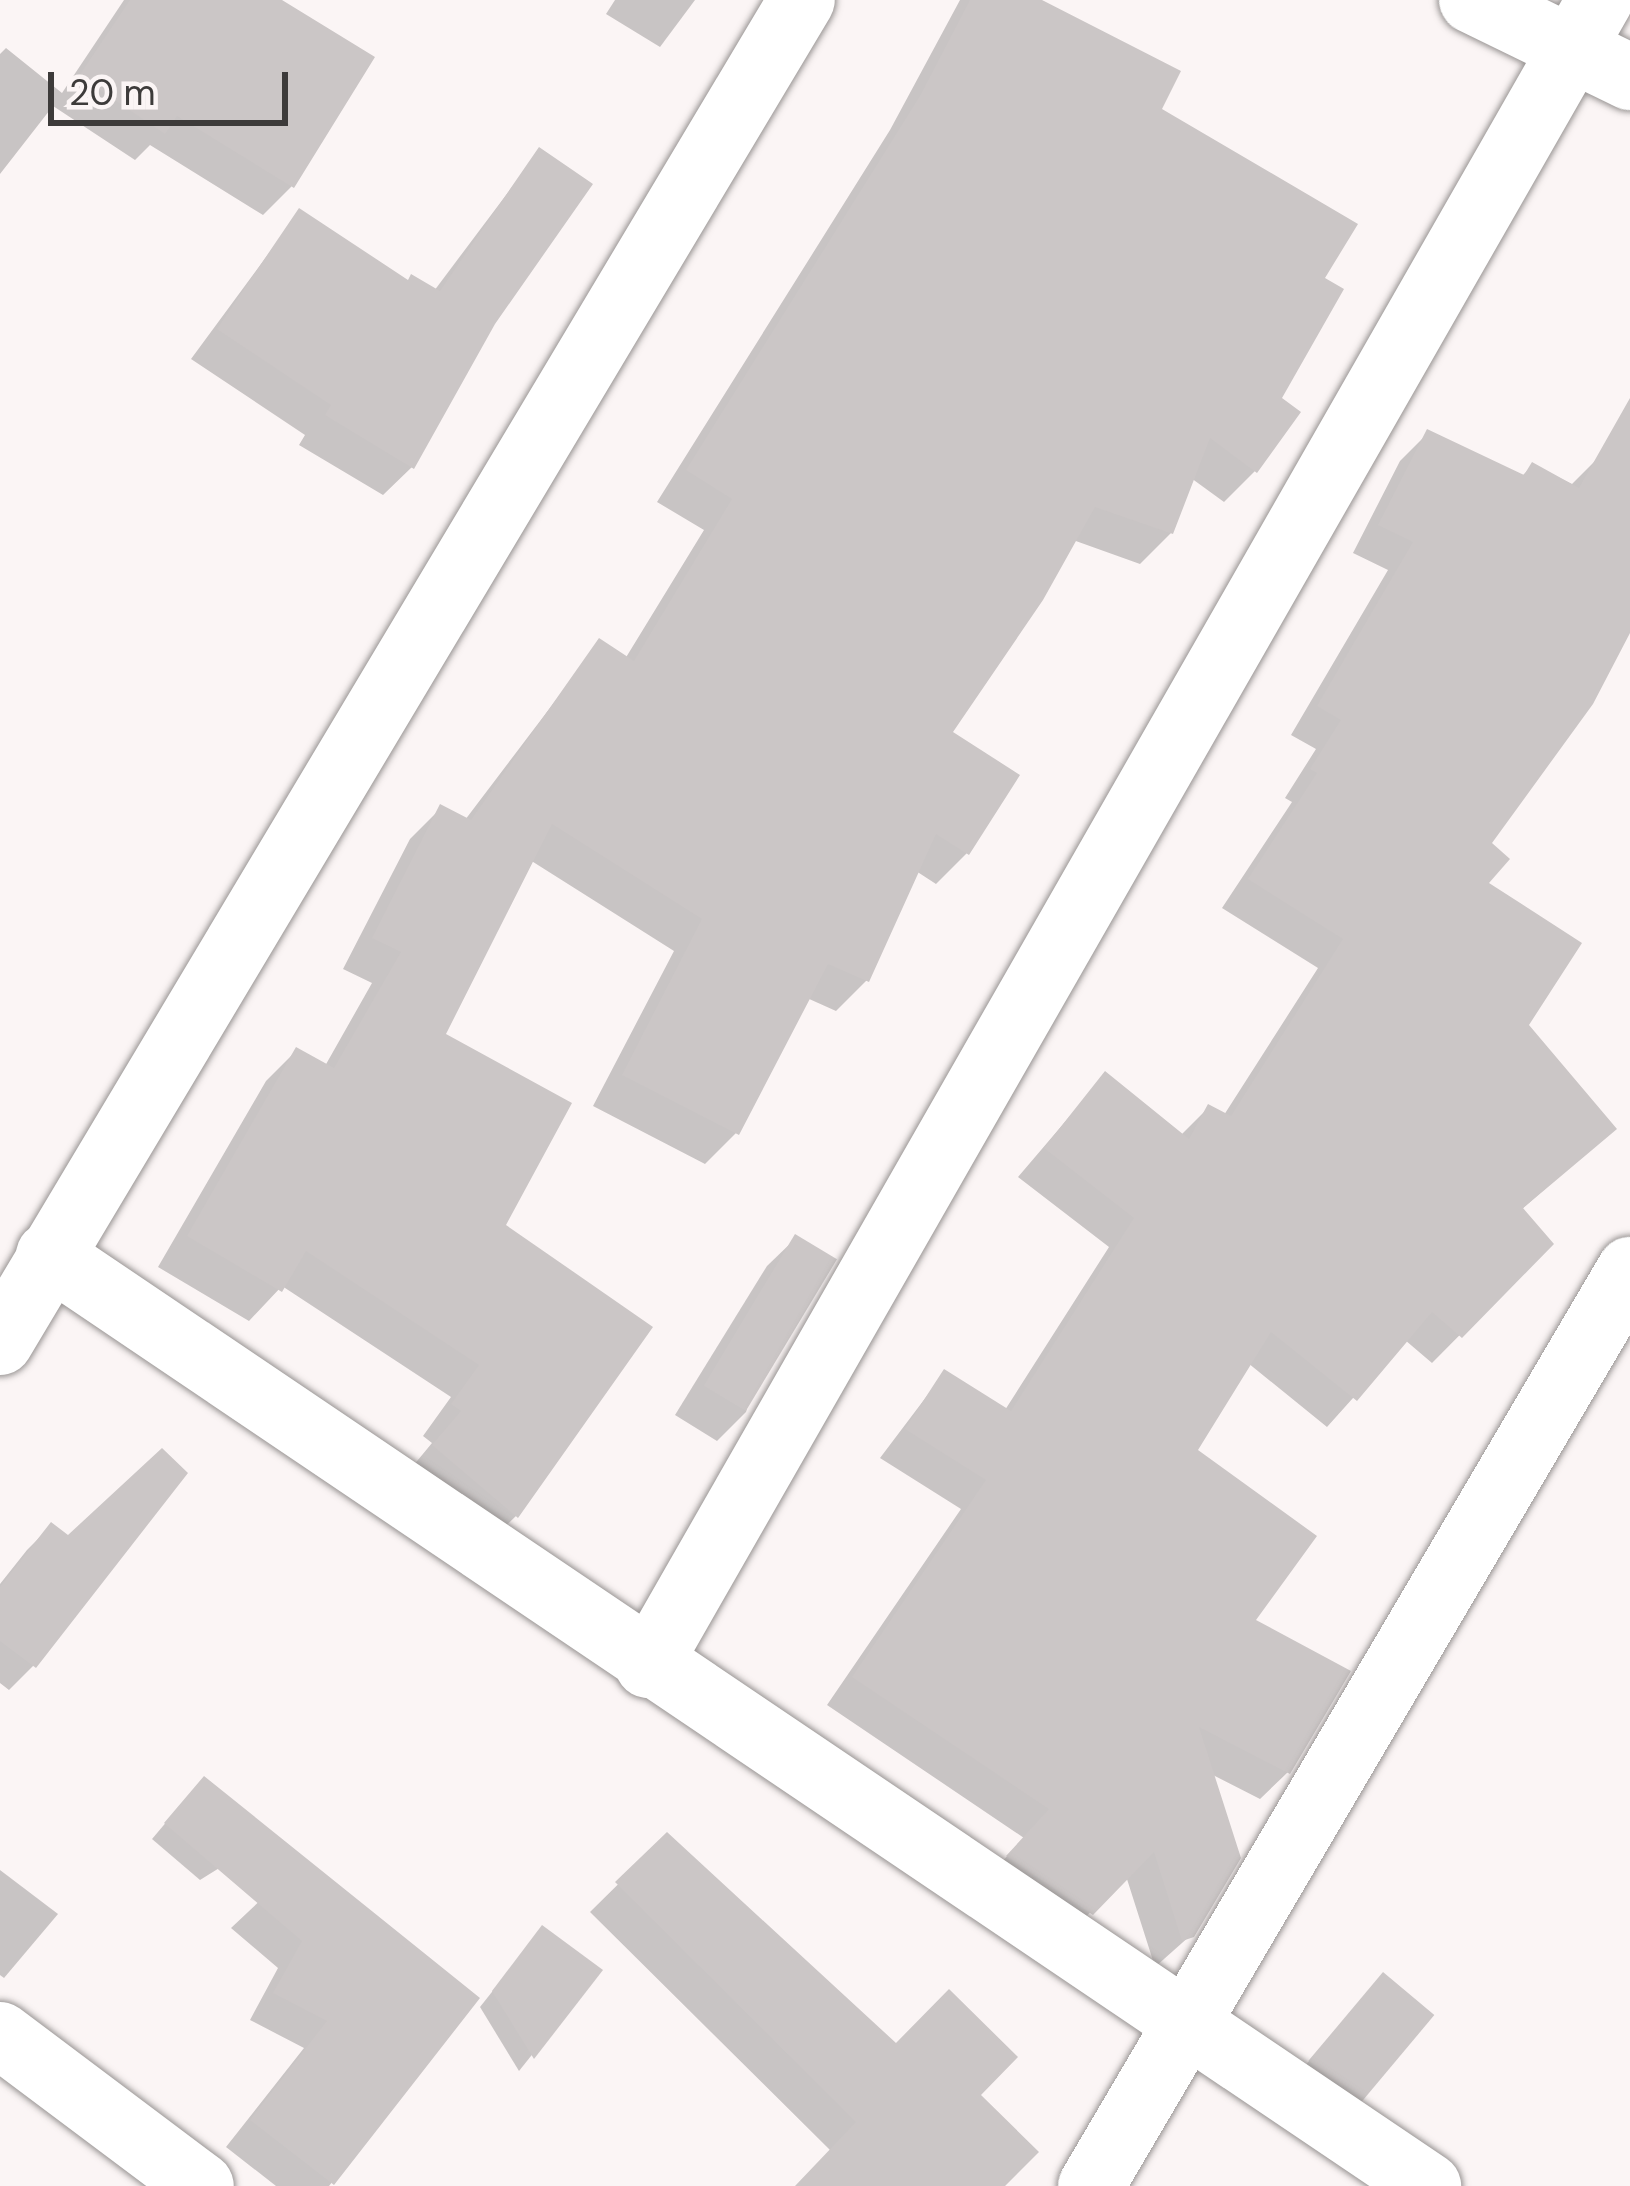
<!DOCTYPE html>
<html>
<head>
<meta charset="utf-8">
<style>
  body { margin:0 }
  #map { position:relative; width:1630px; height:2186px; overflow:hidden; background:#fbf5f5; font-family:"DM Sans",sans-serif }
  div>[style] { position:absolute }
  .shadow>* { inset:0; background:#0003 }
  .building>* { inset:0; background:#cbc6c6; transform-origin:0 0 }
  .roads { filter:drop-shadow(0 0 3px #999594) drop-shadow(0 0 3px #999594) }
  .minor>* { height:66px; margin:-33px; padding:0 33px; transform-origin:33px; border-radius:33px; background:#fff }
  span { translate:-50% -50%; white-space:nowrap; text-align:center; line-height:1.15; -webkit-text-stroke:10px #fbf5f5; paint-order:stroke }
  .scale { position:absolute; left:48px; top:72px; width:240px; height:54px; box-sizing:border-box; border:6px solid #3d3b3a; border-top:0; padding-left:15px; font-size:36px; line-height:42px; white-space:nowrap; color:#3d3b3a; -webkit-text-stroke:9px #fbf5f5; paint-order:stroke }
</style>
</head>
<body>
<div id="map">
  <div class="shadow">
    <i style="clip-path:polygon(124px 0,276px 0,371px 58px,291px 187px,263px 215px,150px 145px,135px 160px,53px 106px,0 174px,0 54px,6px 48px,62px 93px)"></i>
    <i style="clip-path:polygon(615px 0,695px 0,660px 47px,606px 14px)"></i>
    <i style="clip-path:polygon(960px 0,1036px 0,1158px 110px,1321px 279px,1255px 471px,1224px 502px,1191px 478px,1171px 533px,1140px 564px,1073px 540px,949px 732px,967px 853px,936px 884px,916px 871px,867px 980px,836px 1011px,807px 998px,736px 1133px,705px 1164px,593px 1106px,674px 951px,530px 860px,442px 1036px,502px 1226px,516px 1516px,485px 1546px,403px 1478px,432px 1443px,423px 1436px,451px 1397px,282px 1286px,249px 1321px,158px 1267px,266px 1081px,297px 1050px,325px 1066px,372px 983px,343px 969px,410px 839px,441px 808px,465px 820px,600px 642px,625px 659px,704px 530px,657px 502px,890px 130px)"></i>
    <i style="clip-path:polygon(539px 151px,493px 322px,412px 467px,383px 495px,299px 445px,305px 435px,191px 359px,300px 211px,407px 283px,434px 291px)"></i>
    <i style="clip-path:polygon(1428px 433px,1521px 477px,1533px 465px,1572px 484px,1599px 457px,1630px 475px,1630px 630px,1488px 844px,1484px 883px,1526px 1025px,1613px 1129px,1521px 1210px,1550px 1244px,1432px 1363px,1405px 1340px,1327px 1427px,1248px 1363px,1193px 1451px,1251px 1621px,1288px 1772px,1260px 1799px,1211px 1774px,1191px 1935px,1155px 1967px,1126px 1876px,1063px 1940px,981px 1884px,1024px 1838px,827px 1705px,961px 1509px,880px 1458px,945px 1372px,1005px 1410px,1109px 1247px,1018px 1177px,1105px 1075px,1180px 1136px,1209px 1107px,1224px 1115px,1318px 968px,1222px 908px,1292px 802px,1285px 798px,1316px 749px,1291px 735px,1388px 570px,1353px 553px,1400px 461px)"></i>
    <i style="clip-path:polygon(796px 1238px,746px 1412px,717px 1441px,675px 1415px,767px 1266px)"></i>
    <i style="clip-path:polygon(184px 1473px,33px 1666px,9px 1690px,0 1683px,0 1584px,27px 1550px,51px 1526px,68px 1539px)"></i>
    <i style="clip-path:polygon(190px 1794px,253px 1847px,200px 1880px,152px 1839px)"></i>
    <i style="clip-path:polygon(667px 1836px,896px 2047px,976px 2095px,1001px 2186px,797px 2186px,831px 2151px,590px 1912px)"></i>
    <i style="clip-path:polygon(301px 1862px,476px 1999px,329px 2186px,276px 2186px,226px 2147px,304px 2048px,250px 2020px,278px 1968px,231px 1928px)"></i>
    <i style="clip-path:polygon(0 1870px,58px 1914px,4px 1978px,0 1975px)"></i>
    <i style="clip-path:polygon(542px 1929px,599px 1971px,519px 2071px,480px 2007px)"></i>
    <i style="clip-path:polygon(1383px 1976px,1362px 2096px,1334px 2125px,1283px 2091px)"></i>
  </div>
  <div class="building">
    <i style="clip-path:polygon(130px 0,282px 0,375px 57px,294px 188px,177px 116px,165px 134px,79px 76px)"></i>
    <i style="clip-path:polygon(970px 0,1042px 0,1181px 71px,1162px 109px,1358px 224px,1325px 278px,1344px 289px,1282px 398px,1301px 412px,1257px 473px,1210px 438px,1173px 534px,1095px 507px,1043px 600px,953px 732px,1020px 775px,969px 855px,936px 834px,869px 982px,828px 964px,739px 1135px,622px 1075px,702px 919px,552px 824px,446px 1034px,572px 1103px,506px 1225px,653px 1327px,518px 1518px,432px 1445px,461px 1411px,451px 1404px,479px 1365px,306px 1251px,282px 1292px,187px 1236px,296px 1047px,334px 1068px,401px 952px,372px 938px,440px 804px,471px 820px,599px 638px,634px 661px,732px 499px,686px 470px,920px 96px)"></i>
    <i style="clip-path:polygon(539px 147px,593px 184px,495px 324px,414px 469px,325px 415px,331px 405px,217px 329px,299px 208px,408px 280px,411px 274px,440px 291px)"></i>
    <i style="clip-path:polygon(1630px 398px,1630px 633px,1593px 704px,1492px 843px,1510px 859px,1489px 883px,1582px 943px,1529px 1025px,1617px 1129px,1523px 1208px,1554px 1244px,1462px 1338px,1432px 1312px,1357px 1401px,1271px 1332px,1198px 1450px,1317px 1536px,1256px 1620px,1351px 1671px,1290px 1774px,1199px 1727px,1241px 1858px,1194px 1937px,1182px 1941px,1154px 1852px,1093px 1915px,1006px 1856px,1049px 1809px,852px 1677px,986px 1480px,905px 1429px,944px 1369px,1011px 1411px,1134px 1218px,1044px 1148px,1105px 1071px,1189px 1139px,1208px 1104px,1231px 1116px,1343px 939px,1248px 879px,1317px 773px,1310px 769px,1341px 720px,1317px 706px,1413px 542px,1378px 525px,1427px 429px,1524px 475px,1532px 462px,1579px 488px)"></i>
    <i style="left:795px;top:1234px;width:49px;height:177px;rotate:31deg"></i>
    <i style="clip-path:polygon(162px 1448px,188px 1473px,36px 1668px,0 1641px,0 1587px,51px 1522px,68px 1535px)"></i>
    <i style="clip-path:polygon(204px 1776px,480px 1998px,334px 2185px,250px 2120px,327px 2021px,273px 1993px,302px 1941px,164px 1823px)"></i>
    <i style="clip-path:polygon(667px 1832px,896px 2043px,949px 1989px,1018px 2057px,981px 2095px,1039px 2152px,1005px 2186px,795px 2186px,856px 2122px,615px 1882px)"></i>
    <i style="clip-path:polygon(542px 1925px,603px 1970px,534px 2059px,492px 1991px)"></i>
    <i style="left:1383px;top:1972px;width:67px;height:116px;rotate:40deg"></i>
  </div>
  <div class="roads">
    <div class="minor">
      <i style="left:1472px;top:0;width:176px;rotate:26deg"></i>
      <i style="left:49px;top:1255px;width:1664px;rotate:34.02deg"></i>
      <i style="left:0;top:1342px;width:1563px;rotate:-59.14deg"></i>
      <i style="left:648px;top:1665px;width:1918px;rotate:-60.24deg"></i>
      <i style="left:0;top:2035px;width:251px;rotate:36.9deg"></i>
      <i style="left:1091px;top:2186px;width:1063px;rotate:-59.53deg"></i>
    </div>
  </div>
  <div class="scale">20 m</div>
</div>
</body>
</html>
